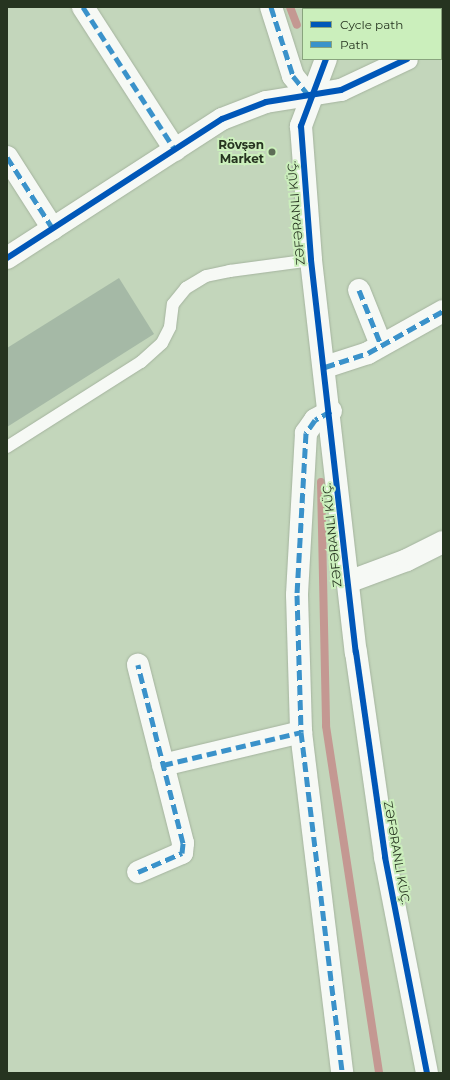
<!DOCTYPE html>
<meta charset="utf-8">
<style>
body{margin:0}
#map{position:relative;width:450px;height:1080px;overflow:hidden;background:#c3d6bb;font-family:Montserrat,sans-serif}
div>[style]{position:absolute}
.stream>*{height:8px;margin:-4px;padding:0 4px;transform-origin:4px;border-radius:4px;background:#c49892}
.building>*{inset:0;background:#a5b9a6}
.roads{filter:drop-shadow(0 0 1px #a4b39e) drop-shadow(0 0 1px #a4b39e)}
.service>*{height:12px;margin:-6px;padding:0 6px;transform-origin:6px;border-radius:6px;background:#f6f9f5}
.minor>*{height:22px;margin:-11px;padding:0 11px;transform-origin:11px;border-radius:11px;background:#f6f9f5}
.quiet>*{height:5px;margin-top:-2.5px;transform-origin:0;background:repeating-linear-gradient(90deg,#3a92ca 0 10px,transparent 0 15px)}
.cycleway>*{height:6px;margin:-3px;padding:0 3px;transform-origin:3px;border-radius:3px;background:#0057b8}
.dots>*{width:11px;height:11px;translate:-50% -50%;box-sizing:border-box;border:2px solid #cbefbc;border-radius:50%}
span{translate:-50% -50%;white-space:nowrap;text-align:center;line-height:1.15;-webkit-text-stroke:4px #cbefbc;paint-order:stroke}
.poi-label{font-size:12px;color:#263420;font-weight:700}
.right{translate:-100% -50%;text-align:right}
.street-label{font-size:12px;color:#263420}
.frame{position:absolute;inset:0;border:8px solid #263420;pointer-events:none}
.legend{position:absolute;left:302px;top:8px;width:140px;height:52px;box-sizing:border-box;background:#cbefbc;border:1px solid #89a47e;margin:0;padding:5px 7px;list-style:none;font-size:12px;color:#263420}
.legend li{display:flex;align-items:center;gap:8px;height:20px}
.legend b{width:20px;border:1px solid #89a47e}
</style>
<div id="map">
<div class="stream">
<div style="left:290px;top:7px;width:19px;rotate:69deg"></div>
<div style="left:321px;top:482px;width:244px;rotate:88.8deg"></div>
<div style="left:326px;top:726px;width:351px;rotate:81.3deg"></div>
</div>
<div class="building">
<div style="clip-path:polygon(119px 278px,154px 334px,7px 427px,7px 348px)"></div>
</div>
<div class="roads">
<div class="service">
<div style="left:7px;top:447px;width:159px;rotate:-32.4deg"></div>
<div style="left:141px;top:362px;width:28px;rotate:-42deg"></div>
<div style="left:162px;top:343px;width:18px;rotate:-63deg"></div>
<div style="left:170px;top:327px;width:23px;rotate:-83deg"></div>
<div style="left:173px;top:304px;width:21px;rotate:-51deg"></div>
<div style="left:186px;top:288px;width:23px;rotate:-31deg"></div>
<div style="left:206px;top:276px;width:25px;rotate:-12deg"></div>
<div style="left:230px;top:271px;width:82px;rotate:-7.7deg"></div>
</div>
<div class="minor">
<div style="left:83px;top:7px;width:170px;rotate:57.2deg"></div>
<div style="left:271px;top:7px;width:72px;rotate:72.3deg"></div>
<div style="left:293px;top:76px;width:27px;rotate:51deg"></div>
<div style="left:317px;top:7px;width:2px;rotate:63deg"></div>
<div style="left:441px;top:39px;width:2px;rotate:-27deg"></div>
<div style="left:326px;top:59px;width:72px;rotate:110.5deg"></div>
<div style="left:301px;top:126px;width:134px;rotate:85.7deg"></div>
<div style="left:311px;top:260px;width:395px;rotate:83.5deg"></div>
<div style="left:356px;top:652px;width:207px;rotate:81.9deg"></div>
<div style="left:385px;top:857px;width:220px;rotate:79deg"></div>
<div style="left:7px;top:157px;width:85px;rotate:57.4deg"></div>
<div style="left:7px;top:258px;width:256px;rotate:-32.9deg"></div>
<div style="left:222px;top:119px;width:47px;rotate:-21.1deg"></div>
<div style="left:266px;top:102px;width:76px;rotate:-9.1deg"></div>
<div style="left:341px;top:90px;width:73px;rotate:-25.2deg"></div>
<div style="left:359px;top:290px;width:59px;rotate:68.2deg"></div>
<div style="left:325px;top:367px;width:45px;rotate:-18deg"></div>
<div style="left:368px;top:353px;width:86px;rotate:-29.2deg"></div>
<div style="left:331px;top:411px;width:18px;rotate:151deg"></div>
<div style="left:315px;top:420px;width:16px;rotate:125deg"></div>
<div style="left:306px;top:433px;width:162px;rotate:93.2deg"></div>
<div style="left:297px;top:595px;width:137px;rotate:88.3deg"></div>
<div style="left:301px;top:732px;width:343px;rotate:83.1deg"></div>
<div style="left:348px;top:582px;width:63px;rotate:-20.4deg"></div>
<div style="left:407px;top:560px;width:40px;rotate:-26.6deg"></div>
<div style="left:163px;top:765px;width:142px;rotate:-13.4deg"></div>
<div style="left:138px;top:872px;width:48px;rotate:-23.4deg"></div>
<div style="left:182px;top:853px;width:10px;rotate:-84deg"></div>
<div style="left:183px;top:843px;width:184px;rotate:-104.2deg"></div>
</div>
</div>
<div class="quiet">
<div style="left:83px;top:7px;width:170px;rotate:57.2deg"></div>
<div style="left:271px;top:7px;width:72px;rotate:72.3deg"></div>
<div style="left:293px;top:76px;width:27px;rotate:51deg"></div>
<div style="left:7px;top:157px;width:85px;rotate:57.4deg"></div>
<div style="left:359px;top:290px;width:59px;rotate:68.2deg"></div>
<div style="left:325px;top:367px;width:45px;rotate:-18deg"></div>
<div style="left:368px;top:353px;width:86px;rotate:-29.2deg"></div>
<div style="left:331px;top:411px;width:18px;rotate:151deg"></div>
<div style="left:315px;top:420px;width:16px;rotate:125deg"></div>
<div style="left:306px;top:433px;width:162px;rotate:93.2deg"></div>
<div style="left:297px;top:595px;width:137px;rotate:88.3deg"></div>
<div style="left:301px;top:732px;width:343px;rotate:83.1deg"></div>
<div style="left:163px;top:765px;width:142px;rotate:-13.4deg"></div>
<div style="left:138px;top:872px;width:48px;rotate:-23.4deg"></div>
<div style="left:182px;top:853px;width:10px;rotate:-84deg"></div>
<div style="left:183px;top:843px;width:184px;rotate:-104.2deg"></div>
</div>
<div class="cycleway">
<div style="left:326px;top:59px;width:72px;rotate:110.5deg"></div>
<div style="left:301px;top:126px;width:134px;rotate:85.7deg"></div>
<div style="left:311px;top:260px;width:395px;rotate:83.5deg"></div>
<div style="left:356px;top:652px;width:207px;rotate:81.9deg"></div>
<div style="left:385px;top:857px;width:220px;rotate:79deg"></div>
<div style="left:7px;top:258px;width:256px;rotate:-32.9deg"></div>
<div style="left:222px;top:119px;width:47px;rotate:-21.1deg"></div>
<div style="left:266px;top:102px;width:76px;rotate:-9.1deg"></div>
<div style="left:341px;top:90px;width:73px;rotate:-25.2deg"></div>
</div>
<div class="dots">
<div style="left:272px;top:152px;background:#5d6d56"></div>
</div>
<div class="poi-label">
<span class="right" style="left:264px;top:152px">Rövşən<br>Market</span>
</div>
<div class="street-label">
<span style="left:296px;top:213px;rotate:-95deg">ZƏFƏRANLI KÜÇ.</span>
<span style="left:332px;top:535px;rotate:-96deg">ZƏFƏRANLI KÜÇ.</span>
<span style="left:397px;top:853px;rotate:80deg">ZƏFƏRANLI KÜÇ.</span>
</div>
<div class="frame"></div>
<ul class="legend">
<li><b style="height:5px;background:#0057b8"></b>Cycle path</li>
<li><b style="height:5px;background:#3a92ca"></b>Path</li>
</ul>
</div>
